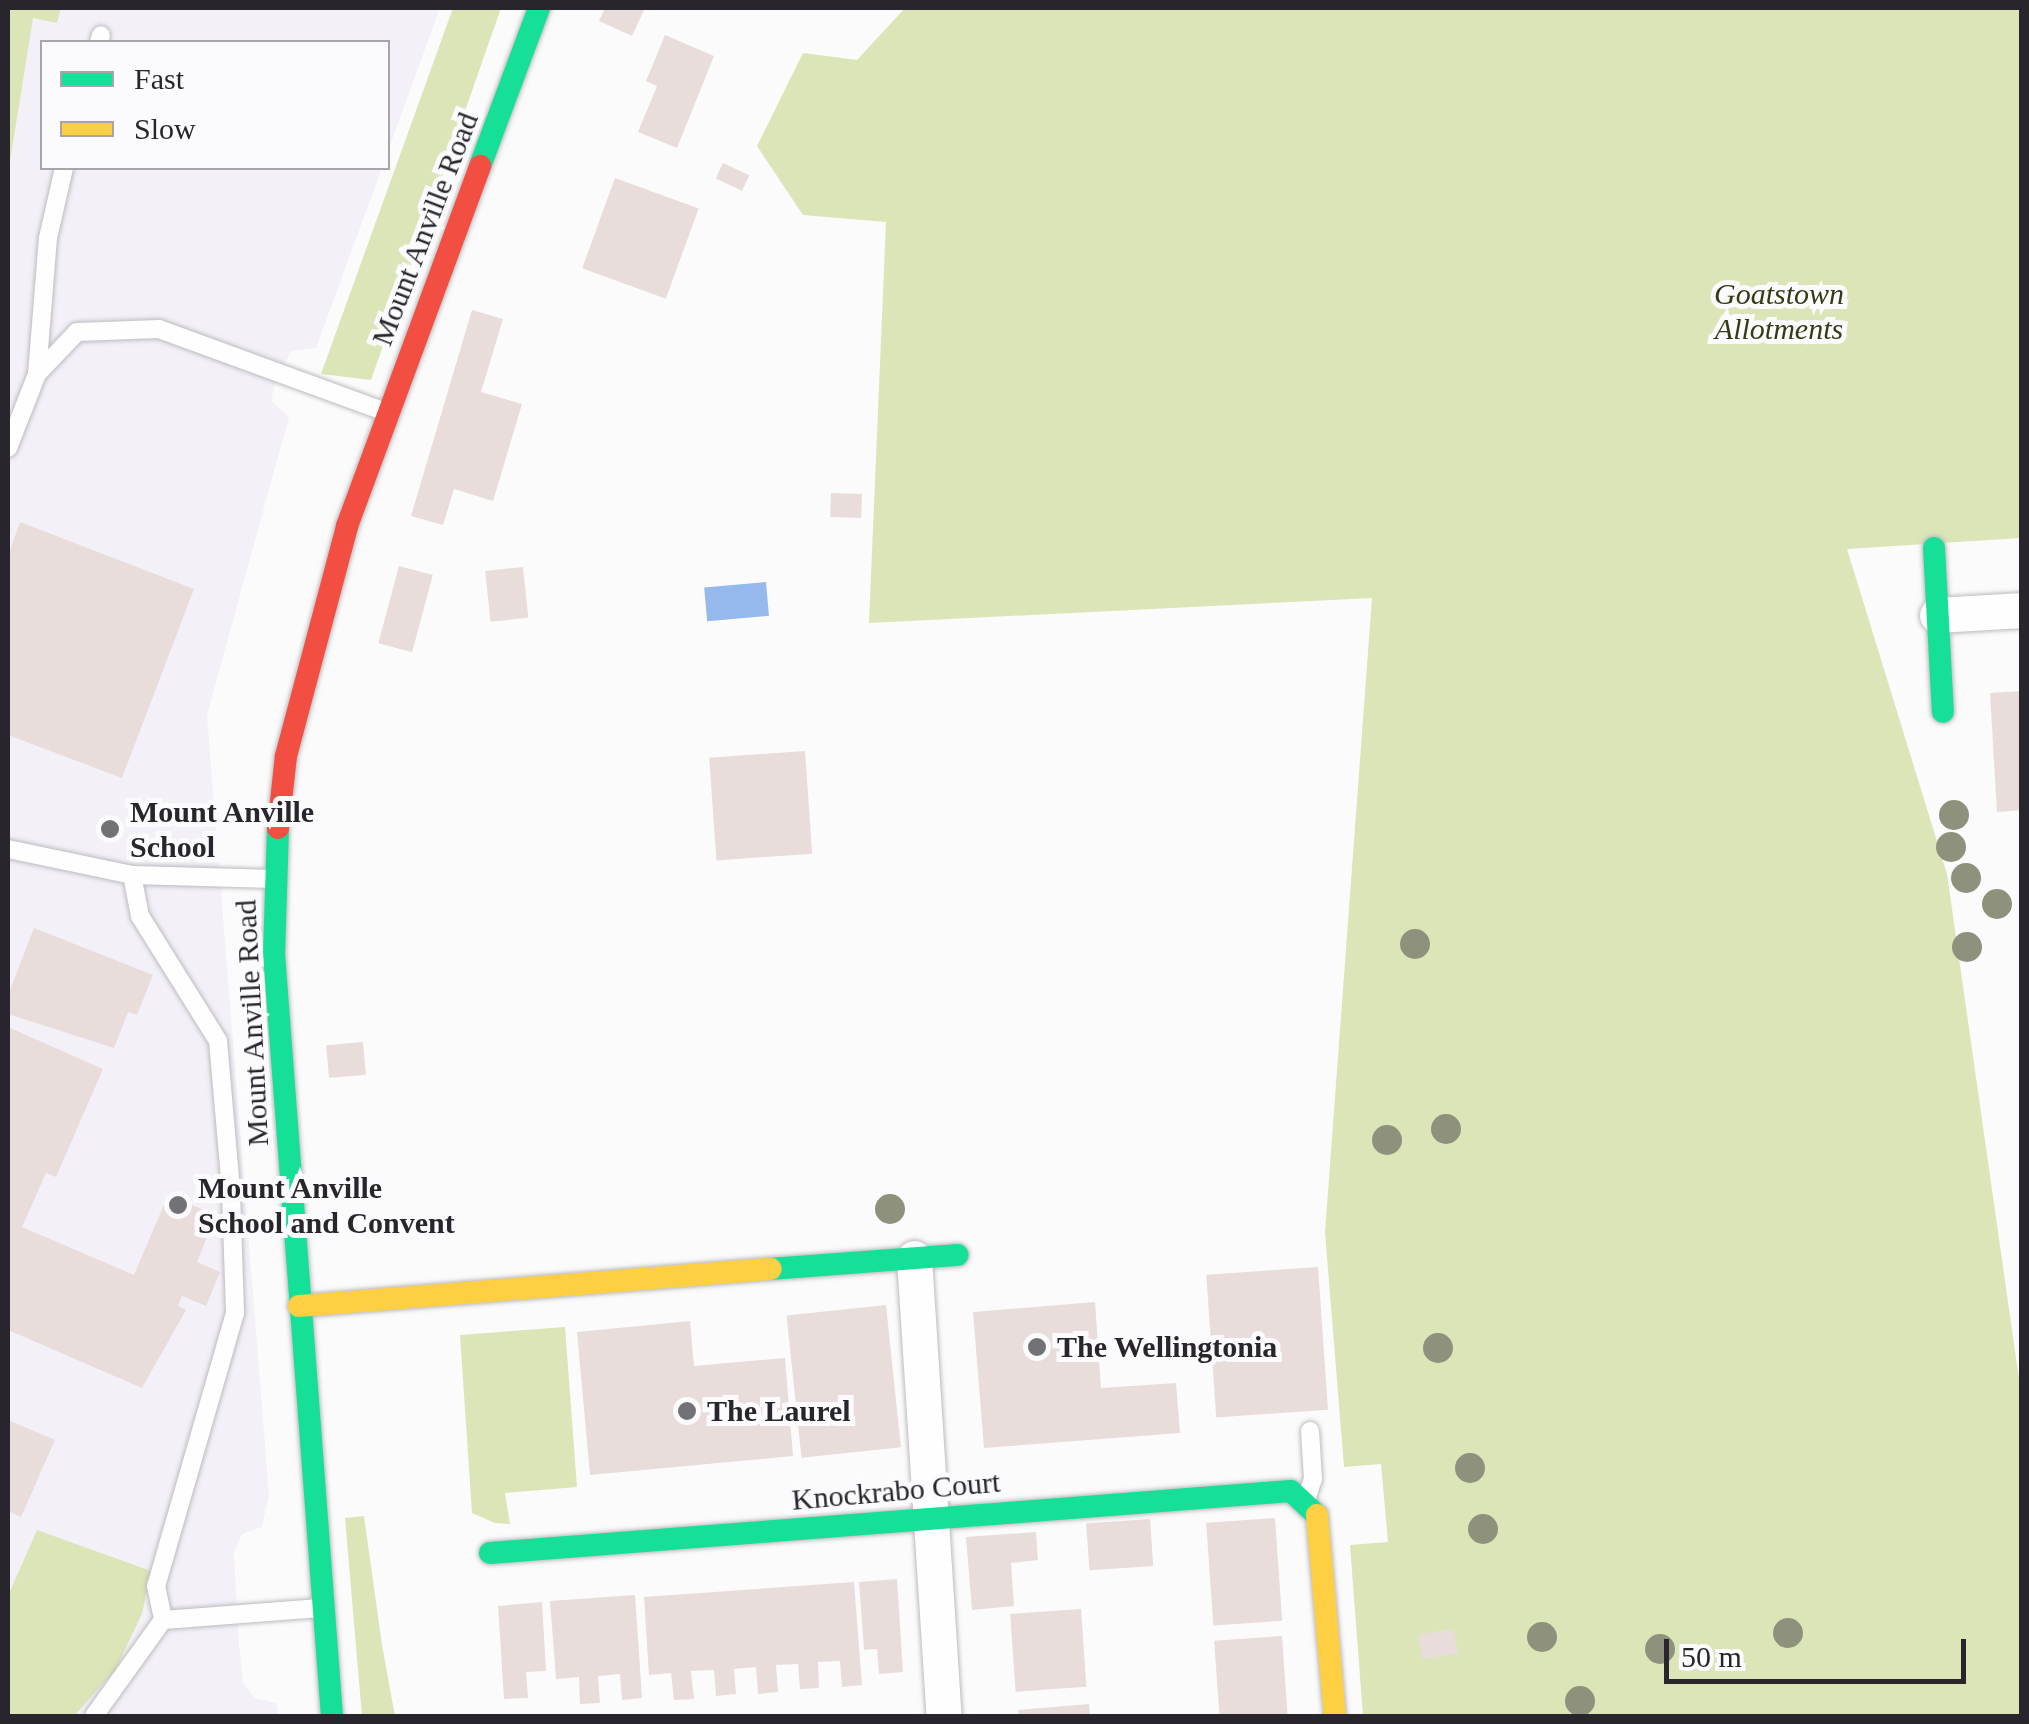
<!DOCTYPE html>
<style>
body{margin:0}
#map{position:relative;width:2029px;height:1724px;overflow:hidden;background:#fbfbfc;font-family:"Times New Roman",serif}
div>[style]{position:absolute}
.built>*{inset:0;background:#f3f0f8}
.green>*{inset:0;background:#dbe5b7}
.water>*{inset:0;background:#95b8ed;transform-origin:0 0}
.building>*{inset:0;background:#e8ddda;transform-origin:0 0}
.roads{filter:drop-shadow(0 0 2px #bcbbbd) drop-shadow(0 0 2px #bcbbbd)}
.lane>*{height:18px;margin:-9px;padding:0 9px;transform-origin:9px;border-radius:9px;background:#fefeff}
.street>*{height:35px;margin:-17.5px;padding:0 17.5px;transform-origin:17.5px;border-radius:17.5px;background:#fefeff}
.fast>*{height:22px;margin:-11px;padding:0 11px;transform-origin:11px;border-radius:11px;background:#16e098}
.slow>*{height:22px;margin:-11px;padding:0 11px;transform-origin:11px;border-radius:11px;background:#ffcf43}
.jam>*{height:22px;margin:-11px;padding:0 11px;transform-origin:11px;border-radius:11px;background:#f24e42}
.trees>*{width:30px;height:30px;margin:-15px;border-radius:50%;background:#8e927c}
.dots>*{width:28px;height:28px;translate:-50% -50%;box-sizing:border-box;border:5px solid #fbfafd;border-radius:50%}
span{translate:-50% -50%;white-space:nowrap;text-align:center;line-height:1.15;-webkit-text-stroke:10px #fbfafd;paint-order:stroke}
.street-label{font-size:30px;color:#28262c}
.park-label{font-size:30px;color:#343c14;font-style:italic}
.poi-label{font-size:30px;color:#28262c;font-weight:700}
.left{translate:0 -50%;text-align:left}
.frame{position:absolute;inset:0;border:10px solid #28262c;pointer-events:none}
.legend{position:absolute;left:40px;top:40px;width:350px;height:130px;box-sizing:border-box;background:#fbfafd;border:2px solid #a7a5a9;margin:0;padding:12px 18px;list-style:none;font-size:30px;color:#28262c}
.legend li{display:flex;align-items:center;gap:20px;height:50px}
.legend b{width:50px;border:2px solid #a7a5a9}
.scale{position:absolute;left:1664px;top:1639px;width:302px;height:45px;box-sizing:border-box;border:5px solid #28262c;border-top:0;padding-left:12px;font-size:30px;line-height:35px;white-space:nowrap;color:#28262c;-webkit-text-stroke:8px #fbfafd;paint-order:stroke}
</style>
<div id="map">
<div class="built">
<div style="clip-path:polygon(8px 8px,440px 8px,388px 151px,388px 42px,42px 42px,42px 168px,382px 168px,316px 348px,291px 351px,273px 389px,272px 402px,289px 417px,207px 715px,269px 1495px,262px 1527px,242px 1534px,234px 1553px,239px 1644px,243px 1683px,255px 1698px,276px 1703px,279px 1716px,8px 1716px)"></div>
</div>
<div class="green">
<div style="clip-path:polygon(8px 8px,61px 8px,57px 23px,33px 18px,8px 174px)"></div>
<div style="clip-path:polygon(453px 8px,501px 8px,371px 380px,321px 374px)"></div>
<div style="clip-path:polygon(905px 8px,2021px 8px,2021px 538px,1847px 549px,1947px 874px,2021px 1393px,2021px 1716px,1363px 1716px,1350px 1545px,1388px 1542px,1381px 1464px,1344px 1467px,1325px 1232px,1372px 598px,869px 623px,886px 222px,803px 215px,757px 146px,803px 53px,857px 60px)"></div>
<div style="clip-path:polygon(565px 1327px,577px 1487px,505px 1493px,510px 1524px,495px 1523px,472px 1513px,460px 1335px)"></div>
<div style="clip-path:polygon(364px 1516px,382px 1645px,395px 1716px,362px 1716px,345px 1518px)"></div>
<div style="clip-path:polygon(37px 1530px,151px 1571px,142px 1614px,115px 1670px,74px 1716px,8px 1716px,8px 1596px)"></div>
</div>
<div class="water">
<div style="left:766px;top:582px;width:34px;height:62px;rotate:85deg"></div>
</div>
<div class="building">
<div style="clip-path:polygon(605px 8px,645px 8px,632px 36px,599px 21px)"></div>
<div style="clip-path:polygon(665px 35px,714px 56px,677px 148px,638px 132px,657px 86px,646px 81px)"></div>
<div style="left:723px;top:163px;width:29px;height:17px;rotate:25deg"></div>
<div style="left:615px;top:178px;width:89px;height:96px;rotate:20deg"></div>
<div style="clip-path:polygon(472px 310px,503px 319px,481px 392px,522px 404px,493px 501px,454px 489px,443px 525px,411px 516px)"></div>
<div style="left:831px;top:493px;width:31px;height:24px;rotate:2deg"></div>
<div style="clip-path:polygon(20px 522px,194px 589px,122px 778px,8px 735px,8px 556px)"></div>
<div style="left:399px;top:566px;width:35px;height:80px;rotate:15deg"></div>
<div style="left:523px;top:567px;width:51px;height:38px;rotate:84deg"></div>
<div style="clip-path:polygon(2022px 691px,2022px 810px,1997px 812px,1990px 693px)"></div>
<div style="left:805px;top:751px;width:103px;height:96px;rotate:86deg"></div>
<div style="clip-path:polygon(34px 928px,153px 975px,137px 1015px,128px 1012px,114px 1048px,8px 1014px,8px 995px)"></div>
<div style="clip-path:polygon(8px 1027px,103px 1069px,56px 1177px,46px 1173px,22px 1227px,134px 1275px,168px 1195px,216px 1215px,197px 1262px,220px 1272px,206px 1306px,182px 1296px,178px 1306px,186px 1310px,142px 1388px,8px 1330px)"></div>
<div style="left:363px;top:1042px;width:33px;height:37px;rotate:85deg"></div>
<div style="left:1318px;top:1267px;width:143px;height:112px;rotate:86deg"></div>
<div style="clip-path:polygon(1095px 1302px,1101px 1388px,1176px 1383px,1180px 1433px,984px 1448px,973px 1312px)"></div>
<div style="left:886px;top:1305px;width:143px;height:100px;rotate:84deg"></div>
<div style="clip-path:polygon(690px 1321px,694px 1366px,785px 1358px,793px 1456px,590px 1475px,577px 1332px)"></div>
<div style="clip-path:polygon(8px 1420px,55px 1440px,21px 1517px,8px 1511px)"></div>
<div style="left:1275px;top:1518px;width:103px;height:69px;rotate:86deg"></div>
<div style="left:1150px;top:1519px;width:47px;height:64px;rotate:86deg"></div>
<div style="clip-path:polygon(1036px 1532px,1038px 1560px,1011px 1563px,1014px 1606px,972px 1610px,966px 1537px)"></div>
<div style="clip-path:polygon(897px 1579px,903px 1672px,879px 1674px,877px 1649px,864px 1650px,859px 1582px)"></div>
<div style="clip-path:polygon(854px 1582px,862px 1685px,842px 1687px,840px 1661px,818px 1662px,819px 1688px,800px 1689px,798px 1664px,776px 1665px,778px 1692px,758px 1694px,756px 1667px,734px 1669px,736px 1694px,716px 1696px,714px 1670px,691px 1671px,694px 1699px,674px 1700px,671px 1673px,649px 1675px,644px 1597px)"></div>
<div style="clip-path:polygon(635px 1595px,642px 1698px,622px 1700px,620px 1674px,598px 1676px,600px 1703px,580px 1704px,579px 1677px,556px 1679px,550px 1601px)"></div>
<div style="clip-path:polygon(542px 1602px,546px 1671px,526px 1672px,528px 1698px,504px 1699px,498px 1606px)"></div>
<div style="left:1081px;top:1609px;width:78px;height:71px;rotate:86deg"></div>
<div style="left:1454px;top:1629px;width:25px;height:36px;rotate:81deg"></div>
<div style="left:1282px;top:1636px;width:80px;height:68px;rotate:86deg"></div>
<div style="clip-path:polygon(1089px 1704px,1090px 1716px,1019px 1716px,1018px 1710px)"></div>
</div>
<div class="roads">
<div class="lane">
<div style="left:99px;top:42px;width:7px;rotate:-74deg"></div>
<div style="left:37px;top:374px;width:58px;rotate:-46.4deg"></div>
<div style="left:77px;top:332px;width:82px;rotate:-2.1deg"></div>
<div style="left:159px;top:329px;width:244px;rotate:20.1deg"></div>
<div style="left:8px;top:448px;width:79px;rotate:-68.6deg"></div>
<div style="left:37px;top:374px;width:136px;rotate:-85.4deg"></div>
<div style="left:48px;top:238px;width:72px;rotate:-77.1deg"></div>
<div style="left:8px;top:849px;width:127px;rotate:11.8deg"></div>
<div style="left:132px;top:875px;width:142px;rotate:1.6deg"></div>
<div style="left:132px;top:875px;width:42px;rotate:79deg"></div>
<div style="left:140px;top:916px;width:147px;rotate:58deg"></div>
<div style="left:218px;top:1041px;width:151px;rotate:85deg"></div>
<div style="left:231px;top:1191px;width:122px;rotate:88.1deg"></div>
<div style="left:235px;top:1313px;width:284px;rotate:106.1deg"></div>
<div style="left:156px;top:1586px;width:35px;rotate:78deg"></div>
<div style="left:1307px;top:1497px;width:19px;rotate:-72deg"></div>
<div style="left:1313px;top:1479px;width:48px;rotate:-93.6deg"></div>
<div style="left:94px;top:1716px;width:118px;rotate:-54.3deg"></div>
<div style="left:163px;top:1620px;width:155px;rotate:-4.4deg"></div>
</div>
<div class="street">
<div style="left:1937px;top:615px;width:85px;rotate:-3.4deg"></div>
<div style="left:914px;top:1258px;width:459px;rotate:86.3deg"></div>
</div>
<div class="fast">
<div style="left:480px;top:166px;width:169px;rotate:-69.5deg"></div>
<div style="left:1934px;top:548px;width:164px;rotate:86.9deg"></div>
<div style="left:278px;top:828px;width:126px;rotate:91.8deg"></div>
<div style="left:274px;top:954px;width:764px;rotate:85.65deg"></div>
<div style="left:771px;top:1269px;width:187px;rotate:-4.3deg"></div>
<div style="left:490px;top:1553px;width:803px;rotate:-4.43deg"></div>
<div style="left:1291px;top:1491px;width:35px;rotate:43deg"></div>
</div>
<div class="slow">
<div style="left:299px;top:1306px;width:473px;rotate:-4.5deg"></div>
<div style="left:1317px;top:1515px;width:202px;rotate:84.9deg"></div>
</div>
<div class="jam">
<div style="left:278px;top:828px;width:72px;rotate:-83.7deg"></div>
<div style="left:286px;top:756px;width:238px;rotate:-75.1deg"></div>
<div style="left:347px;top:526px;width:384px;rotate:-69.7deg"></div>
</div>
</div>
<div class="trees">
<div style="left:1954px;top:815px"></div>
<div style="left:1951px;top:847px"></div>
<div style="left:1966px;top:878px"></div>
<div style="left:1997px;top:904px"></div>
<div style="left:1415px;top:944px"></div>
<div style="left:1967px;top:947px"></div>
<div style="left:1446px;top:1129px"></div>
<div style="left:1387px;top:1140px"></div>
<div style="left:890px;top:1209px"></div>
<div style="left:1438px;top:1348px"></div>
<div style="left:1470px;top:1468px"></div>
<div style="left:1483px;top:1529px"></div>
<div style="left:1788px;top:1633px"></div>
<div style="left:1542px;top:1637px"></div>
<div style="left:1660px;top:1649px"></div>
<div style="left:1580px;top:1701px"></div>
</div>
<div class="dots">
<div style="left:110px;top:829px;background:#727175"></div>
<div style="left:178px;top:1205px;background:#727175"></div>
<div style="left:1037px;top:1347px;background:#727175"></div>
<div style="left:687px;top:1411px;background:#727175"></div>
</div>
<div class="street-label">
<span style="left:425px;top:229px;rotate:-69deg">Mount Anville Road</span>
<span style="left:252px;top:1023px;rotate:-93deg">Mount Anville Road</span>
<span style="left:896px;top:1491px;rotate:-5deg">Knockrabo Court</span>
</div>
<div class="park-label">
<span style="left:1779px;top:311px">Goatstown<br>Allotments</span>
</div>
<div class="poi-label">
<span class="left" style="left:130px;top:829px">Mount Anville<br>School</span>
<span class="left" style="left:198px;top:1205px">Mount Anville<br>School and Convent</span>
<span class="left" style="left:1057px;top:1347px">The Wellingtonia</span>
<span class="left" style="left:707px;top:1411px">The Laurel</span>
</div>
<div class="frame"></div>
<ul class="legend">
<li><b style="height:12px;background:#16e098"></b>Fast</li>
<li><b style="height:12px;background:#ffcf43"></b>Slow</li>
</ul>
<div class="scale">50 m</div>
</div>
